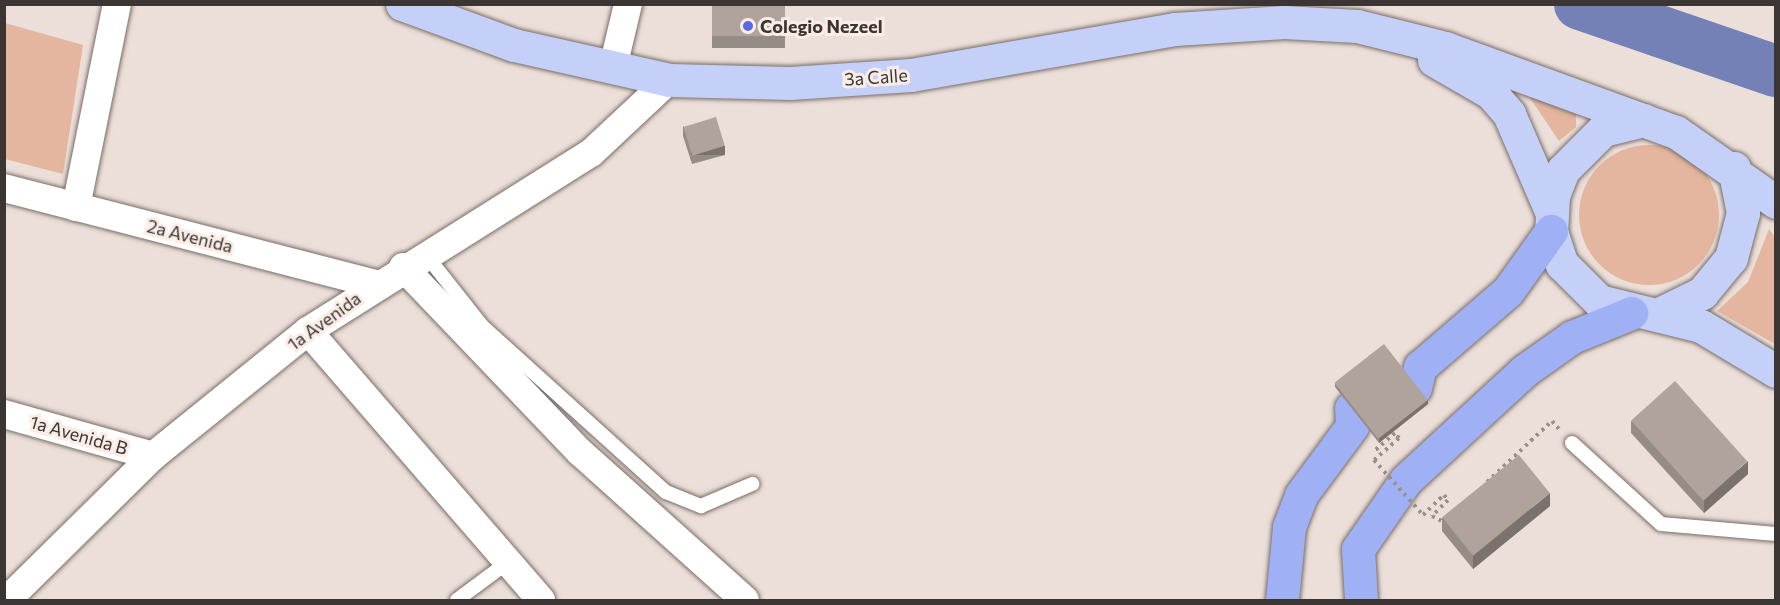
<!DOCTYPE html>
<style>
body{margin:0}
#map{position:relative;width:1780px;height:605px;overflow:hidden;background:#ecdfd9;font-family:Commissioner,sans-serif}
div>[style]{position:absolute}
.green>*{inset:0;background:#e4b69f}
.round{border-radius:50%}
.river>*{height:52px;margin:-26px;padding:0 26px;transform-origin:26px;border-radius:26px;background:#7481b7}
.path>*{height:4px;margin-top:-2px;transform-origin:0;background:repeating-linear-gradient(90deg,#99908c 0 3px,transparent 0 7.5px)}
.roads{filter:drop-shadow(0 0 2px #796d67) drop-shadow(0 0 2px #796d67)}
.lane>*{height:14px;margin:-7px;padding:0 7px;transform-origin:7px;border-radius:7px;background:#fff}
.street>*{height:28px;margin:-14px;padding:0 14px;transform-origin:14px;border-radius:14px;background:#fff}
.primary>*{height:33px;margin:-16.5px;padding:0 16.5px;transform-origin:16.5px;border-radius:16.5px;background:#c5d0f9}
.highway>*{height:33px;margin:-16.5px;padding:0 16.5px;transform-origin:16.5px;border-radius:16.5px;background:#9fb0f5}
.path-bridge>*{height:4px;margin-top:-2px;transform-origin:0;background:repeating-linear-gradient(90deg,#99908c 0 3px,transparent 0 7.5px)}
.wall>*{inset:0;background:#968c86;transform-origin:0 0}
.shaded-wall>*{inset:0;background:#7a726d;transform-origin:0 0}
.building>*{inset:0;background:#afa39c;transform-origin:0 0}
.dots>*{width:16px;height:16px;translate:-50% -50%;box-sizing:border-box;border:3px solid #faece6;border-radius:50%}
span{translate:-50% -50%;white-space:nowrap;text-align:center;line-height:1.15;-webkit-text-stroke:6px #faece6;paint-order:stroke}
.poi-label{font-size:18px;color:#3b3633;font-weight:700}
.left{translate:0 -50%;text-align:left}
.street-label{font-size:18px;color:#3b3633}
.frame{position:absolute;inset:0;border:6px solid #3b3633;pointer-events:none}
</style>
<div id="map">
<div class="green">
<div style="clip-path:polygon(5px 23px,83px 45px,63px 174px,5px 159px)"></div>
<div style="clip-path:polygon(1528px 95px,1576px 114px,1576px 127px,1559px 141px)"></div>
<div class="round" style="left:1579px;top:145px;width:140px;height:140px"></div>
<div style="clip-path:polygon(1769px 229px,1775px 237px,1775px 344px,1717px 311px,1748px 282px)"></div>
</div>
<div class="river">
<div style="left:1580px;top:4px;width:207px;rotate:18.9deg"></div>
</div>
<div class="path">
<div style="left:1374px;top:460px;width:33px;rotate:-41deg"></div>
<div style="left:1399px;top:438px;width:6px;rotate:-129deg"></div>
<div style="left:1395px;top:433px;width:28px;rotate:139deg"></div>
<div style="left:1487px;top:482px;width:89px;rotate:-43.2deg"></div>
<div style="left:1552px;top:421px;width:11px;rotate:49deg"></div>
<div style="left:1423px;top:515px;width:29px;rotate:-44deg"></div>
<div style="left:1444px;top:495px;width:6px;rotate:51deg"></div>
<div style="left:1448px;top:500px;width:23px;rotate:135deg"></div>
<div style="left:1432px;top:516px;width:13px;rotate:27deg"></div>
</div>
<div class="roads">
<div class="lane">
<div style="left:426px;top:255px;width:90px;rotate:51.7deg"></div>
<div style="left:482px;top:326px;width:248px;rotate:42.1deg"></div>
<div style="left:666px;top:492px;width:38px;rotate:22deg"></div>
<div style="left:701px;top:506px;width:56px;rotate:-23.3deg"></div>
<div style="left:1572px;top:443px;width:120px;rotate:42.3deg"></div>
<div style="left:1661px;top:524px;width:115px;rotate:5deg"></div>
<div style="left:457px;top:600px;width:64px;rotate:-36.7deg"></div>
</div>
<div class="street">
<div style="left:613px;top:67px;width:65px;rotate:-76.6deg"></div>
<div style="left:4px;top:188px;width:384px;rotate:14.5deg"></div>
<div style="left:76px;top:207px;width:207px;rotate:-78.6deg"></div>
<div style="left:403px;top:267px;width:257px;rotate:46.3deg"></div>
<div style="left:581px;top:453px;width:220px;rotate:41.9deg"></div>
<div style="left:308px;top:331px;width:356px;rotate:49.1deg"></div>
<div style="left:4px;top:414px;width:155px;rotate:15.7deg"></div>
<div style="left:7px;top:600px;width:205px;rotate:-44.6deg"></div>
<div style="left:153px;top:456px;width:199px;rotate:-38.9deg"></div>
<div style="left:308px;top:331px;width:334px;rotate:-32.2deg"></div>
<div style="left:591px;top:153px;width:107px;rotate:-43.1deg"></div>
</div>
<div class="primary">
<div style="left:402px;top:4px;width:119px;rotate:20.1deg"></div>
<div style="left:514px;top:45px;width:159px;rotate:12.7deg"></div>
<div style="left:669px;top:80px;width:121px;rotate:1.4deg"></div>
<div style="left:790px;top:83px;width:121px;rotate:-3.8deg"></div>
<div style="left:911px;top:75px;width:268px;rotate:-9.9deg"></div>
<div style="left:1175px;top:29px;width:109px;rotate:-3.7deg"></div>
<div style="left:1284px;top:22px;width:73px;rotate:3.1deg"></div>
<div style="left:1357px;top:26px;width:91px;rotate:14deg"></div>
<div style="left:1445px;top:48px;width:246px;rotate:20deg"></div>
<div style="left:1676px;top:132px;width:122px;rotate:35deg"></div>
<div style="left:1434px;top:60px;width:66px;rotate:30.1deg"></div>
<div style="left:1491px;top:93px;width:28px;rotate:49deg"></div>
<div style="left:1509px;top:114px;width:106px;rotate:66.6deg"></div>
<div style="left:1644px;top:120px;width:42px;rotate:166.3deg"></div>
<div style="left:1603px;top:130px;width:57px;rotate:135deg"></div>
<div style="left:1563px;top:170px;width:28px;rotate:111deg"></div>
<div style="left:1553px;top:196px;width:35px;rotate:93deg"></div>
<div style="left:1551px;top:231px;width:35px;rotate:72deg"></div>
<div style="left:1562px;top:264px;width:52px;rotate:45deg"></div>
<div style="left:1599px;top:301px;width:105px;rotate:13.8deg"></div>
<div style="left:1701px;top:326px;width:87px;rotate:31deg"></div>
<div style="left:1661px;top:313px;width:46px;rotate:-26deg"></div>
<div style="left:1702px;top:293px;width:45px;rotate:-50.4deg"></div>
<div style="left:1731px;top:258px;width:47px;rotate:-75.1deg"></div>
<div style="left:1743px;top:213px;width:46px;rotate:-101.3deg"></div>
</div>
<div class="highway">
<div style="left:1415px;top:388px;width:22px;rotate:-77deg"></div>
<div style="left:1420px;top:367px;width:116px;rotate:-40.8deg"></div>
<div style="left:1508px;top:291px;width:74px;rotate:-54.4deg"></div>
<div style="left:1282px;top:600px;width:73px;rotate:-84.5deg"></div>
<div style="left:1289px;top:527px;width:34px;rotate:-69deg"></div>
<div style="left:1301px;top:495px;width:86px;rotate:-53.5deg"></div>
<div style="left:1352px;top:426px;width:18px;rotate:-93deg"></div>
<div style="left:1361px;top:600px;width:51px;rotate:-93.4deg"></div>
<div style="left:1358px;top:549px;width:84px;rotate:-55.2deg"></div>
<div style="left:1406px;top:480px;width:161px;rotate:-42.7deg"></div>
<div style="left:1524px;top:371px;width:59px;rotate:-35.3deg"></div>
<div style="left:1572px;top:337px;width:64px;rotate:-22.1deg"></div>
</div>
</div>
<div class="path-bridge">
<div style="left:1374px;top:460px;width:74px;rotate:48.3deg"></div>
</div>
<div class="wall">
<div style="left:712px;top:4px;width:73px;height:44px"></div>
<div style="clip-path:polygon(683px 126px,725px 155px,692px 164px,683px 136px)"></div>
<div style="clip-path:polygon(1335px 383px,1428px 404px,1379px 443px,1335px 387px)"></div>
<div style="clip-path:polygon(1631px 421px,1748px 474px,1704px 513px,1631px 433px)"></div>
<div style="clip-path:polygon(1550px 506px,1473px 569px,1442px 531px,1442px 518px)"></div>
</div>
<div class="shaded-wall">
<div style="left:725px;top:146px;width:9px;height:34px;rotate:90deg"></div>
<div style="clip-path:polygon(1428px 400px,1428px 404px,1379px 443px,1379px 438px)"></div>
<div style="clip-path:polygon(1748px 461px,1748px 474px,1704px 513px,1704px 500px)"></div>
<div style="clip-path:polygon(1550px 493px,1550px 506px,1473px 569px,1473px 556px)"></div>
</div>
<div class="building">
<div style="left:712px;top:4px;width:73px;height:32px"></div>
<div style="left:716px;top:117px;width:30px;height:34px;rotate:73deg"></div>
<div style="left:1384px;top:344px;width:71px;height:63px;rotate:52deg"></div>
<div style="left:1675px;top:381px;width:108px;height:59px;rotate:48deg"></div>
<div style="left:1519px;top:455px;width:49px;height:99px;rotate:51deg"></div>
</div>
<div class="dots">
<div style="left:748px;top:26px;background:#596ae1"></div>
</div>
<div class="poi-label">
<span class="left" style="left:760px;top:26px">Colegio Nezeel</span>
</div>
<div class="street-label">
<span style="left:876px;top:77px;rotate:-4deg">3a Calle</span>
<span style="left:190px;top:236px;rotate:14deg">2a Avenida</span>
<span style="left:324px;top:321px;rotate:-36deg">1a Avenida</span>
<span style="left:79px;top:435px;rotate:16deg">1a Avenida B</span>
</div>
<div class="frame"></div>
</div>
